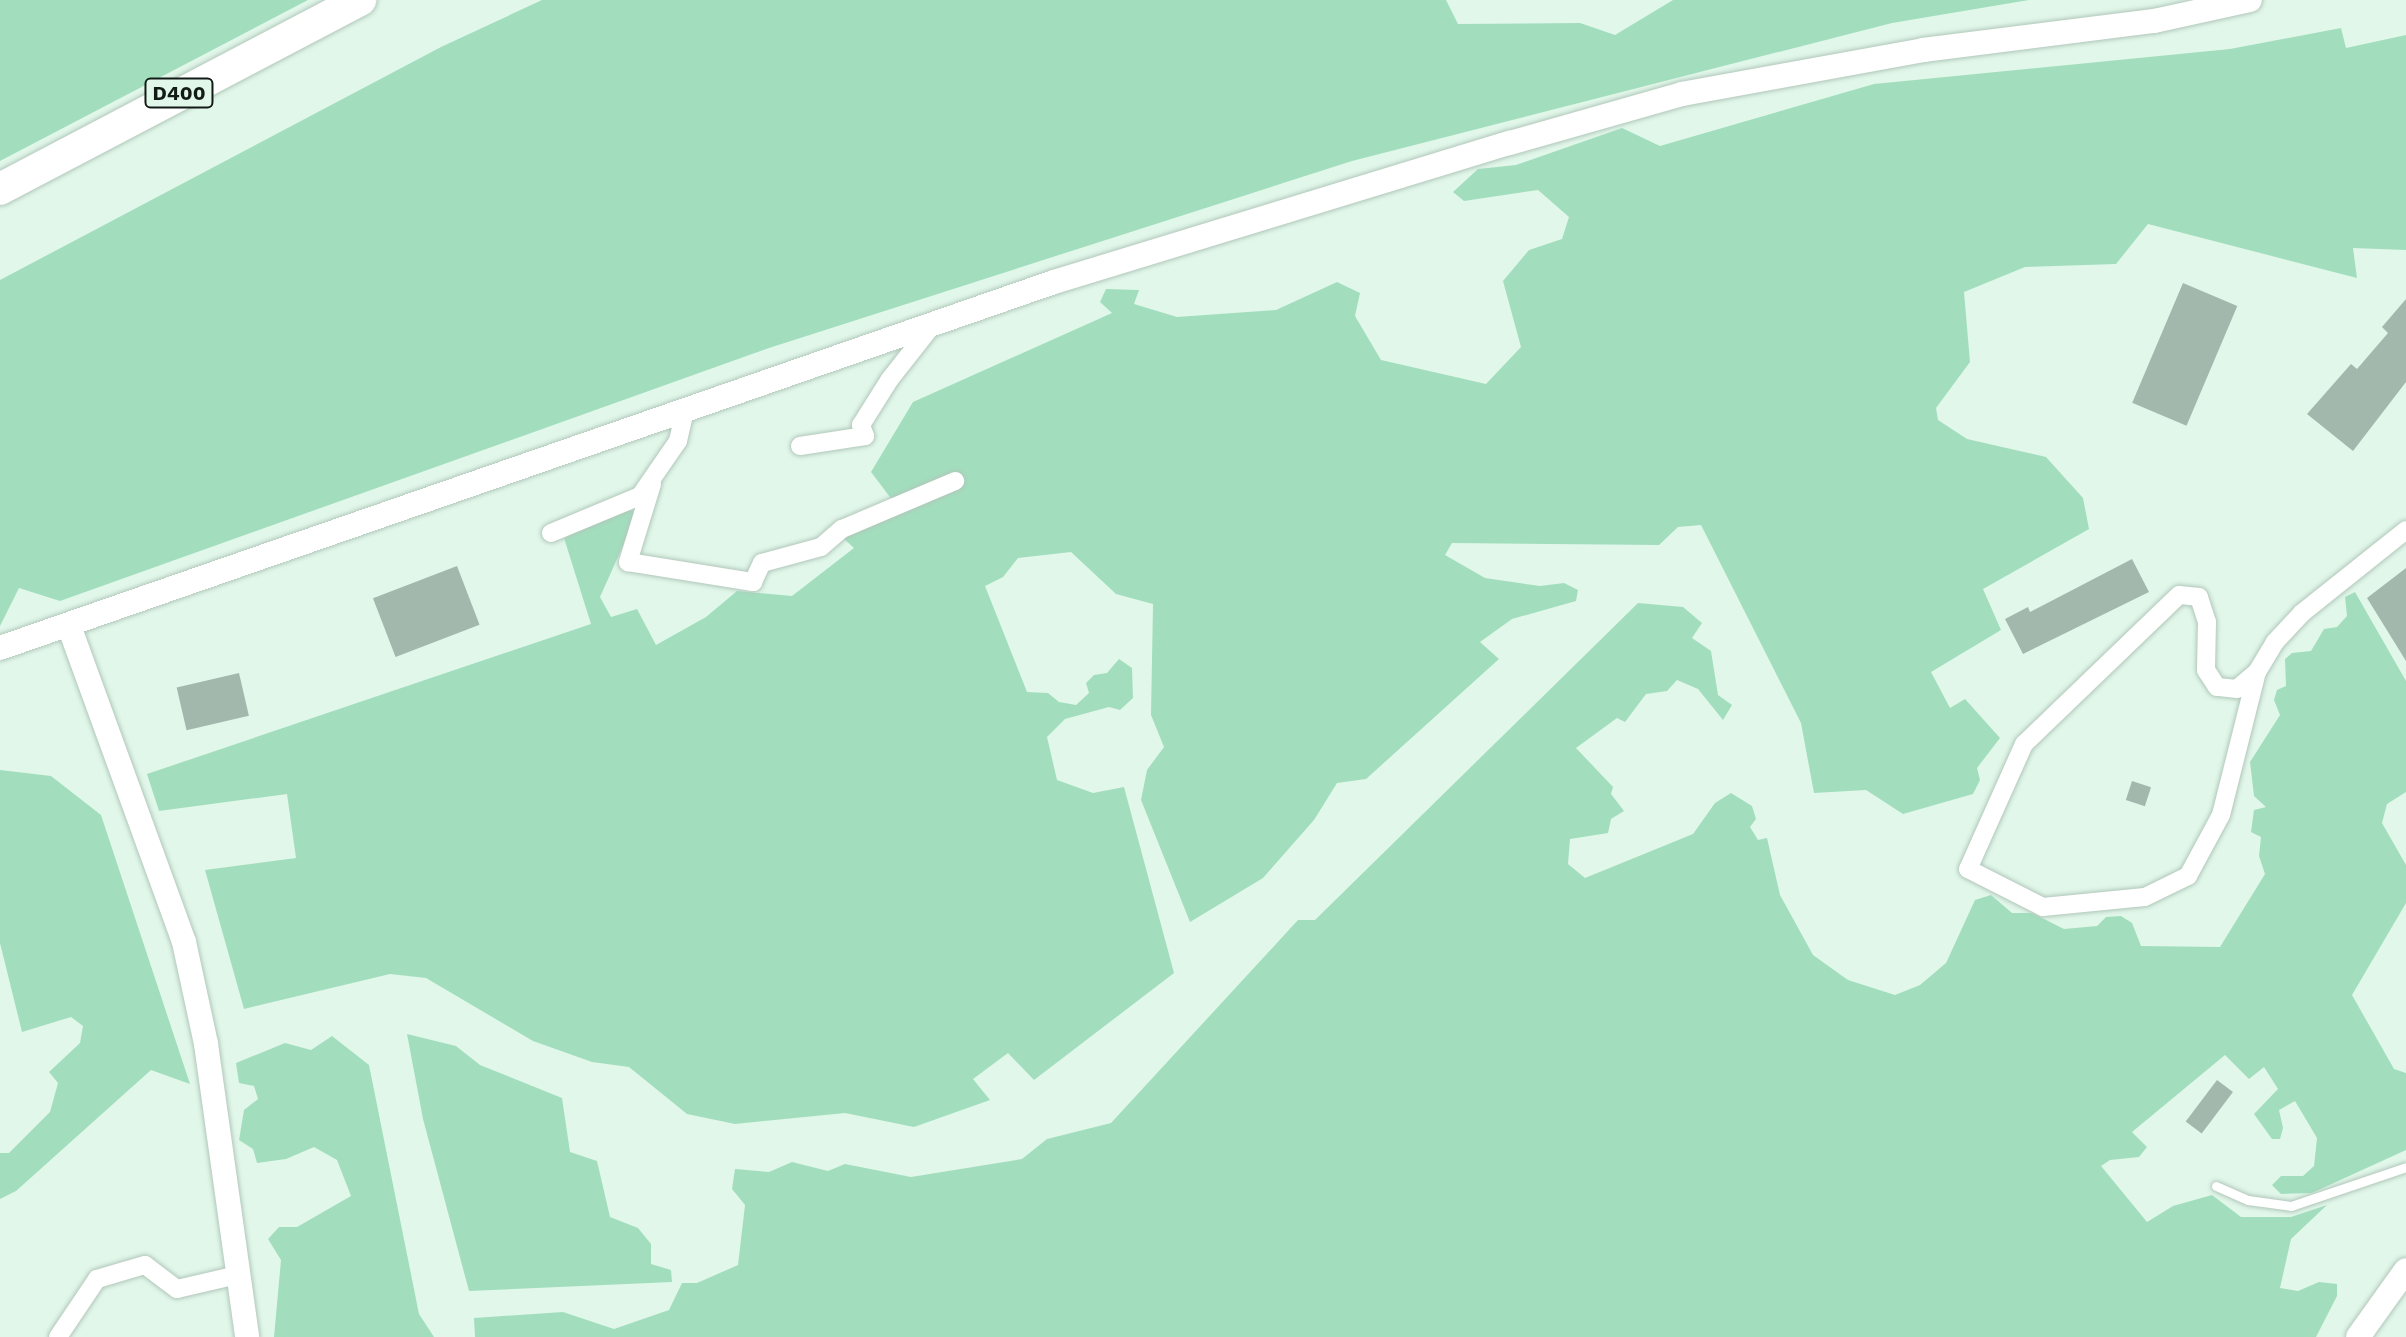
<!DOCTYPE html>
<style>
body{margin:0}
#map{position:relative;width:2406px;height:1337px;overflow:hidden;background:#e1f7ea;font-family:"Work Sans",sans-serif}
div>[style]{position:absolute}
.green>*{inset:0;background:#a2debe}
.building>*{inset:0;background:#a3b8ac;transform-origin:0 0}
.roads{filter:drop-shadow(0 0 2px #b1c7ba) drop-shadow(0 0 2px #b1c7ba)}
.lane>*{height:9px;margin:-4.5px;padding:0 4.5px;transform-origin:4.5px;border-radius:4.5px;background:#fff}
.street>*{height:18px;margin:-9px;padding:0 9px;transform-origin:9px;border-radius:9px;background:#fff}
.secondary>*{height:24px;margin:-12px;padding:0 12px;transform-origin:12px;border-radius:12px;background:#fff}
.highway>*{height:32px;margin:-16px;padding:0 16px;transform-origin:16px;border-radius:16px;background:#fff}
span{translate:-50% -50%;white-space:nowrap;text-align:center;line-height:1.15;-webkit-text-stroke:6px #e1f7ea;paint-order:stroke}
.shield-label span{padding:2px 6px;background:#e1f7ea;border:2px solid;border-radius:6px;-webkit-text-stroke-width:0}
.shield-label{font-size:20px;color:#131b16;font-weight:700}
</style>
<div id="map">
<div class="green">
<div style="clip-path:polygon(0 0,308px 0,0 161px)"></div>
<div style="clip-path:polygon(542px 0,1446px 0,1458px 24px,1580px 23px,1615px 35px,1673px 0,2029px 0,1892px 23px,1352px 161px,769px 348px,60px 601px,19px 588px,0 626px,0 280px,441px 47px)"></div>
<div style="clip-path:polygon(2341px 28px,2346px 48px,2406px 35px,2406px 250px,2353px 248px,2357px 278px,2148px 224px,2116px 264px,2025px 267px,1964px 292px,1970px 362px,1936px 408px,1938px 420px,1967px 439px,2046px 457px,2083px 498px,2089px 529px,1983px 589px,2001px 630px,1931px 672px,1950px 708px,1965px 699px,2000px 738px,1977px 768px,1980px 780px,1973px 794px,1903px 814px,1866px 790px,1814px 793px,1801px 723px,1701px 525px,1678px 527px,1659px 545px,1452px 543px,1445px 555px,1485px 578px,1540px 586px,1564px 583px,1578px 590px,1576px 601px,1512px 619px,1480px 642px,1499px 659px,1366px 779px,1337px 783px,1314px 820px,1263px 878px,1190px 922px,1141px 800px,1147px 770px,1164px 747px,1151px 715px,1153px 604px,1116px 594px,1071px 552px,1018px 558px,1003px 577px,985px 586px,1027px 692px,1048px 693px,1059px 702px,1076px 705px,1089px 693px,1086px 683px,1094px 675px,1107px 673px,1119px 659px,1132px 668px,1133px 698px,1120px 710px,1109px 707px,1065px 719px,1047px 737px,1057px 780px,1093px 793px,1124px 787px,1174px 973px,1034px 1080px,1008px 1053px,973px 1079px,990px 1100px,914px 1127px,845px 1113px,735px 1124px,687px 1114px,629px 1067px,592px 1062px,533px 1041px,426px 978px,390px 974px,244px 1009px,205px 870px,296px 858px,287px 794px,159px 811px,147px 774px,591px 624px,564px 538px,625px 509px,633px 511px,635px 519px,600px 597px,611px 617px,637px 609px,656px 645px,706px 617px,737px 591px,792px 596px,854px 548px,843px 538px,899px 509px,871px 472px,913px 402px,1112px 313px,1100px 302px,1106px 289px,1139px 290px,1134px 304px,1177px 317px,1276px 310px,1337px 282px,1360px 293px,1355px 316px,1381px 360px,1486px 384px,1521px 347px,1503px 281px,1529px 250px,1562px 239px,1569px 217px,1538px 190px,1464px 201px,1453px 192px,1478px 169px,1516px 165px,1622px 128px,1660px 146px,1874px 84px,2230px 49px)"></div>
<div style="clip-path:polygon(2355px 592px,2406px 681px,2406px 792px,2387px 804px,2382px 823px,2406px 865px,2406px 903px,2352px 995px,2394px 1069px,2406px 1073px,2406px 1150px,2312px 1193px,2281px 1194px,2272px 1185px,2281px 1176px,2303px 1176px,2314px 1166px,2317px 1138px,2295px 1101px,2279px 1110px,2283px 1128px,2280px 1139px,2272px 1139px,2254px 1114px,2278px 1089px,2264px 1067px,2249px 1079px,2225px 1055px,2132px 1132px,2147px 1147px,2139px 1157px,2110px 1160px,2101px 1166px,2147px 1222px,2173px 1206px,2212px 1195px,2241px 1217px,2291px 1217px,2327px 1205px,2291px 1239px,2280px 1288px,2298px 1291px,2319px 1282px,2337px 1284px,2337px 1296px,2316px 1337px,475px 1337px,474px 1318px,563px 1312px,614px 1329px,669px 1310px,682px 1283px,697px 1283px,738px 1265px,745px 1205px,732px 1189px,735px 1169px,769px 1172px,792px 1162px,828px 1171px,845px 1164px,911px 1177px,1022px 1159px,1047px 1139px,1111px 1123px,1298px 920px,1315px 920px,1638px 603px,1683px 607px,1702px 623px,1692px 638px,1711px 651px,1718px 695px,1732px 705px,1723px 720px,1698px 689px,1677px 680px,1667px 691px,1646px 694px,1625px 722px,1617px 718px,1576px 748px,1613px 787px,1611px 794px,1624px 811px,1611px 819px,1608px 833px,1570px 839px,1568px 864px,1585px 878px,1693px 834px,1715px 803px,1731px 793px,1752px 806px,1756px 819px,1750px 827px,1758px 840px,1767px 838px,1780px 895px,1813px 955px,1848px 980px,1895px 995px,1920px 985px,1946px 963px,1975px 900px,1991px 895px,2012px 913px,2032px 913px,2064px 929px,2097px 926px,2106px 917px,2121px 916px,2132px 923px,2141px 946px,2220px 947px,2265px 874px,2259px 856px,2261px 837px,2251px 832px,2254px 810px,2266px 807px,2254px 796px,2250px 762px,2280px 715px,2274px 700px,2277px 690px,2286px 686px,2285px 659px,2292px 653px,2311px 651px,2324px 629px,2337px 627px,2347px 616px,2345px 597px)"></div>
<div style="clip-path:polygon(0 770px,51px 776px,101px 815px,190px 1084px,151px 1070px,16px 1191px,0 1199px,0 1153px,9px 1153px,50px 1112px,58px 1083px,49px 1072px,80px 1043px,83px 1026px,71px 1017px,22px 1032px,0 943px)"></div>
<div style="clip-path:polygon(407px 1034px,456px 1046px,480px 1065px,562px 1098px,570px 1152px,597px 1161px,610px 1217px,638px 1228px,651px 1244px,651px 1264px,671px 1270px,672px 1282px,469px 1291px,423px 1119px)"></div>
<div style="clip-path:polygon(332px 1036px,369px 1065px,419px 1314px,434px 1337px,274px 1337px,281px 1260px,268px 1239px,279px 1227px,297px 1227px,351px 1196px,337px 1160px,314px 1147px,286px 1159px,257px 1163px,253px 1149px,239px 1140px,244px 1110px,258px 1099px,254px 1086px,239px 1083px,236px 1063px,285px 1043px,311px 1050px)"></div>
</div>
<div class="building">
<div style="left:2183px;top:283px;width:59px;height:130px;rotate:23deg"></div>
<div style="clip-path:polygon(2406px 299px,2406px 382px,2353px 451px,2307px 414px,2351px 364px,2357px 369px,2388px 333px,2382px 327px)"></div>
<div style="clip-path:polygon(2132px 559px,2149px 592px,2023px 654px,2005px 619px,2028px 607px,2030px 612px)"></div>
<div style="left:457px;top:566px;width:63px;height:90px;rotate:69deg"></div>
<div style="clip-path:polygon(2406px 568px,2406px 661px,2367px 598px)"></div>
<div style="left:239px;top:673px;width:44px;height:64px;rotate:77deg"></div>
<div style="left:2132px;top:781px;width:20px;height:20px;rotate:18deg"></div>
<div style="left:2217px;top:1080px;width:20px;height:52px;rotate:37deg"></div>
</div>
<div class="roads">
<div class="lane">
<div style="left:2216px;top:1186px;width:35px;rotate:24deg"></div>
<div style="left:2248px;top:1200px;width:43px;rotate:7.9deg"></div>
<div style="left:2291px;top:1206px;width:121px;rotate:-18.7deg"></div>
</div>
<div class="street">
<div style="left:800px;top:446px;width:66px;rotate:-8.7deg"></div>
<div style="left:865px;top:436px;width:12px;rotate:-110deg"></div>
<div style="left:861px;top:425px;width:54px;rotate:-57.8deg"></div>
<div style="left:890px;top:379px;width:71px;rotate:-51.8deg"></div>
<div style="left:652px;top:484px;width:82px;rotate:107.1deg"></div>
<div style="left:628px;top:562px;width:127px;rotate:9.1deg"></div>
<div style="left:753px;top:582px;width:21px;rotate:-65deg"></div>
<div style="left:762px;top:563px;width:61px;rotate:-15.2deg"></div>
<div style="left:821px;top:547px;width:28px;rotate:-41deg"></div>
<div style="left:842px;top:529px;width:123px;rotate:-23deg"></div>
<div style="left:551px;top:533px;width:96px;rotate:-22.6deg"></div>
<div style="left:640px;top:496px;width:67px;rotate:-55.4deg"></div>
<div style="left:678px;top:441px;width:32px;rotate:-77deg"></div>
<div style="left:2257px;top:672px;width:26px;rotate:140deg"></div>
<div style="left:2237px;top:689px;width:20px;rotate:-174deg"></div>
<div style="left:2217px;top:687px;width:20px;rotate:-123deg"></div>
<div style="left:2206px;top:670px;width:48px;rotate:-88.8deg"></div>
<div style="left:2207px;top:622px;width:26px;rotate:-108deg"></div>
<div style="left:2199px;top:597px;width:20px;rotate:-174deg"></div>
<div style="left:2179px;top:595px;width:215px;rotate:136.1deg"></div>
<div style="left:2024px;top:744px;width:137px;rotate:114.1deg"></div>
<div style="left:1968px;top:869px;width:84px;rotate:26.9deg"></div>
<div style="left:2043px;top:907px;width:102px;rotate:-5.6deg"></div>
<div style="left:2145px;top:897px;width:48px;rotate:-26deg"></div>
<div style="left:2188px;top:876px;width:69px;rotate:-61.6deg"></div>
<div style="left:2221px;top:815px;width:147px;rotate:-75.9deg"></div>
<div style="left:2257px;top:672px;width:35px;rotate:-59deg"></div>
<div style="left:2275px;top:642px;width:40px;rotate:-47deg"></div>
<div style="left:2302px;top:613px;width:133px;rotate:-38.6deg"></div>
<div style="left:58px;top:1337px;width:70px;rotate:-56.1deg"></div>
<div style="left:97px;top:1279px;width:50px;rotate:-16.3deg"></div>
<div style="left:145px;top:1265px;width:40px;rotate:37deg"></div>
<div style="left:177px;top:1289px;width:62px;rotate:-13.1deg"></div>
</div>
<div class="secondary">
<div style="left:69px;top:626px;width:336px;rotate:70deg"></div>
<div style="left:184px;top:942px;width:104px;rotate:77.8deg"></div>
<div style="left:206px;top:1044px;width:296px;rotate:82deg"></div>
<div style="left:0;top:648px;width:1116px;rotate:-19.15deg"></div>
<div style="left:1054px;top:282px;width:477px;rotate:-17deg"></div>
<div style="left:1510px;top:143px;width:179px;rotate:-15.9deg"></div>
<div style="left:1682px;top:94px;width:245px;rotate:-10.3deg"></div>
<div style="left:1923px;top:50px;width:233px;rotate:-7.2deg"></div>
<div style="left:2154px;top:21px;width:98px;rotate:-12.3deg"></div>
<div style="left:2358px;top:1337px;width:82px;rotate:-54.4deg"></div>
</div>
<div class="highway">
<div style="left:0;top:189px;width:407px;rotate:-27.7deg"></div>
</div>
</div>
<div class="shield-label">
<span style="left:179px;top:93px">D400</span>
</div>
</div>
